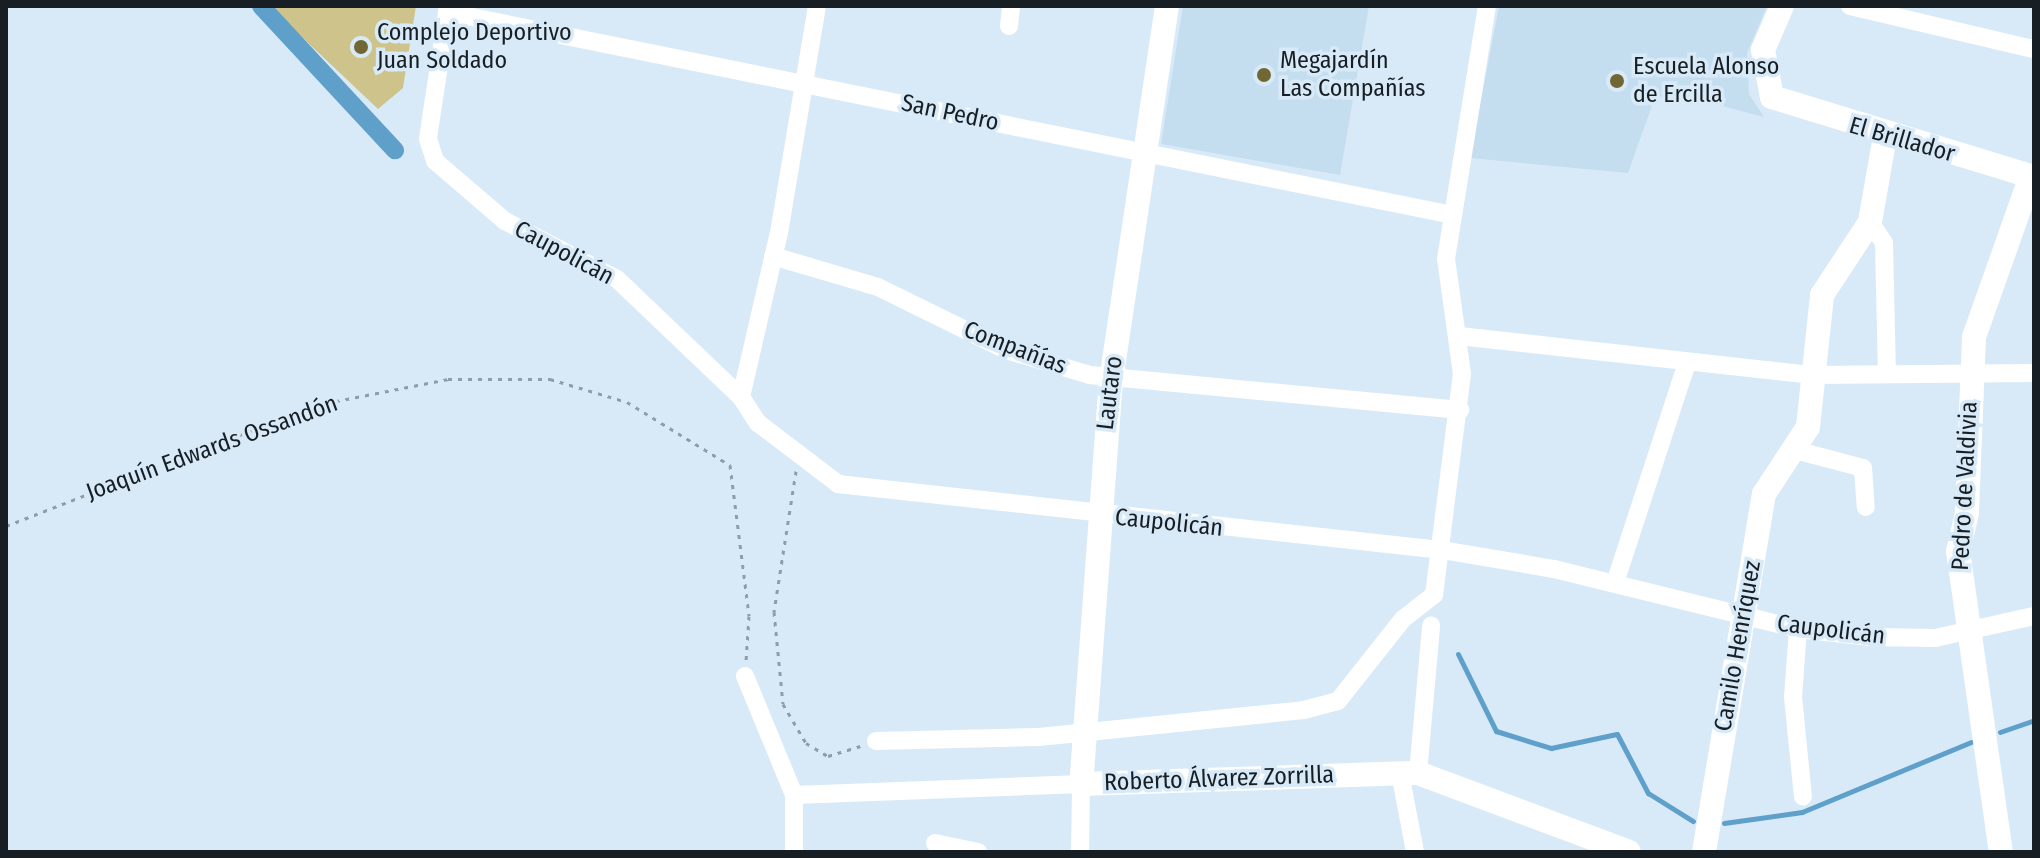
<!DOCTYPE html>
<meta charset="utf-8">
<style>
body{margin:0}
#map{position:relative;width:2040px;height:858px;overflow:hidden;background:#d8eaf8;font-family:"Fira Sans Condensed",sans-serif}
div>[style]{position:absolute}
.built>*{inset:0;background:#c4def0}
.green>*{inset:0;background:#cec48b}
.stream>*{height:5px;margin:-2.5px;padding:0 2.5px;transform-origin:2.5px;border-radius:2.5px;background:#5fa0ca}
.canal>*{height:18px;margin:-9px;padding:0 9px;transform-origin:9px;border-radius:9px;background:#5fa0ca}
.path>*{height:3px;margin-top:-1.5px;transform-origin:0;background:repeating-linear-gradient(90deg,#8f9da8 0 4px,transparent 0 10px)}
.street>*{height:18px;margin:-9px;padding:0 9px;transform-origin:9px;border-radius:9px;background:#fff}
.secondary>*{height:24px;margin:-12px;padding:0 12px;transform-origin:12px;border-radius:12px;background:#fff}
.dots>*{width:22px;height:22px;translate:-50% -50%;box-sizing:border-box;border:4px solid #d8eaf8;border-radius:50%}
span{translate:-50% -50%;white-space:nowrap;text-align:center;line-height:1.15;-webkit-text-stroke:7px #d8eaf8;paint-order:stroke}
.poi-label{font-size:24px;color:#181f24}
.left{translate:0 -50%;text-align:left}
.street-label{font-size:24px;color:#181f24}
.frame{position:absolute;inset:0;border:8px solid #181f24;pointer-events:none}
</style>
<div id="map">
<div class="built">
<div style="clip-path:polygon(1183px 6px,1369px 6px,1340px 175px,1161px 144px)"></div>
<div style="clip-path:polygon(1499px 6px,1767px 6px,1747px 53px,1749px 94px,1764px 117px,1672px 93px,1654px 100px,1628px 173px,1470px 158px)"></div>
</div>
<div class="green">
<div style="clip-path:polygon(269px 6px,416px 6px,403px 88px,378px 109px)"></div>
</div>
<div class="stream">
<div style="left:1458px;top:654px;width:86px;rotate:63.7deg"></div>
<div style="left:1496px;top:731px;width:58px;rotate:17.2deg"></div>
<div style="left:1551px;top:748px;width:67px;rotate:-12deg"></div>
<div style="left:1617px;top:734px;width:67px;rotate:62.3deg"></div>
<div style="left:1648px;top:793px;width:53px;rotate:31.9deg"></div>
<div style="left:2000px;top:732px;width:36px;rotate:-19deg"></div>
<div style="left:1724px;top:823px;width:79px;rotate:-8deg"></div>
<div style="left:1802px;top:812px;width:183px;rotate:-22.5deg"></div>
</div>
<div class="canal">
<div style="left:261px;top:6px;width:197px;rotate:47.1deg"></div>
</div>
<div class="path">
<div style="left:796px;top:471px;width:143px;rotate:98.9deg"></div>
<div style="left:774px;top:612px;width:92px;rotate:84.4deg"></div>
<div style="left:783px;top:704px;width:45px;rotate:59.5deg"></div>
<div style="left:806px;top:743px;width:26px;rotate:31deg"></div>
<div style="left:828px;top:756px;width:34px;rotate:-17deg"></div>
<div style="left:6px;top:526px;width:333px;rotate:-21.3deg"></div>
<div style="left:316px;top:405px;width:135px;rotate:-11.1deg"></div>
<div style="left:448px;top:379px;width:102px"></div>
<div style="left:550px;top:379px;width:80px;rotate:16.6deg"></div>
<div style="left:627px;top:402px;width:121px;rotate:31.5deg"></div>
<div style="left:730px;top:465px;width:152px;rotate:82.8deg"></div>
<div style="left:749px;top:616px;width:45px;rotate:93.8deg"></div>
</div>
<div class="street">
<div style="left:448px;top:6px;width:134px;rotate:98.6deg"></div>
<div style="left:428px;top:139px;width:23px;rotate:72deg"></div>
<div style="left:435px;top:161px;width:92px;rotate:40.6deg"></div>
<div style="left:505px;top:221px;width:126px;rotate:27.4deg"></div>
<div style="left:617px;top:279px;width:171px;rotate:43.6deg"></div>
<div style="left:741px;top:397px;width:31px;rotate:57deg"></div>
<div style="left:758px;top:423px;width:101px;rotate:37.3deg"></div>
<div style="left:838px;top:484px;width:608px;rotate:6.24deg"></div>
<div style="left:1442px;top:550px;width:114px;rotate:9.6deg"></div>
<div style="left:1554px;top:569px;width:251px;rotate:13.8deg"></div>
<div style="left:1798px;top:629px;width:71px;rotate:6.4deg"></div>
<div style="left:1869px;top:637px;width:66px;rotate:0.9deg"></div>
<div style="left:1935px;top:638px;width:101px;rotate:-12.5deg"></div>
<div style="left:1850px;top:6px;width:189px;rotate:13.2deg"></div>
<div style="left:447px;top:12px;width:1026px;rotate:11.41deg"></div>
<div style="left:1009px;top:26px;width:20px;rotate:-84deg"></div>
<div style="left:1870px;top:222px;width:25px;rotate:56deg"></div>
<div style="left:1884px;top:243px;width:130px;rotate:88.7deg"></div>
<div style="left:773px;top:256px;width:109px;rotate:16.4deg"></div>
<div style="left:878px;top:287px;width:143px;rotate:26.2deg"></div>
<div style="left:1006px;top:350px;width:88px;rotate:16.6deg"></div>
<div style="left:1090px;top:375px;width:372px;rotate:5.4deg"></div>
<div style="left:1459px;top:336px;width:354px;rotate:6.3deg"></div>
<div style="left:1811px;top:375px;width:223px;rotate:-0.5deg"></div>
<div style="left:741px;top:397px;width:168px;rotate:-77deg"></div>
<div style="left:779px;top:233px;width:230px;rotate:-80.5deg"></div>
<div style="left:1795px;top:450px;width:70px;rotate:14.8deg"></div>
<div style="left:1863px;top:468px;width:39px;rotate:86deg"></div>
<div style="left:1615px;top:583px;width:231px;rotate:-71.9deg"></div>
<div style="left:1798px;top:629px;width:68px;rotate:94.2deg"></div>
<div style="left:1793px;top:697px;width:100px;rotate:84.3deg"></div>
<div style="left:745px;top:676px;width:129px;rotate:67.6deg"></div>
<div style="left:794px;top:795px;width:57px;rotate:90deg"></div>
<div style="left:876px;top:741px;width:163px;rotate:-1.4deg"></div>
<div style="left:1039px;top:737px;width:266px;rotate:-5.8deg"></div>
<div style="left:1304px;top:710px;width:35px;rotate:-15deg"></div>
<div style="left:1338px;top:701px;width:105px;rotate:-51.6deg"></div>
<div style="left:1403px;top:619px;width:39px;rotate:-38deg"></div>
<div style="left:1434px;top:595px;width:223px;rotate:-82.8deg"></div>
<div style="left:1462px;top:374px;width:116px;rotate:-97.9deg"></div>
<div style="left:1446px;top:259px;width:256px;rotate:-80.8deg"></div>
<div style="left:1400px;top:773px;width:80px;rotate:79.2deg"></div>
<div style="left:1418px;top:773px;width:148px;rotate:-84.9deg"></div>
<div style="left:794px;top:795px;width:287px;rotate:-2.2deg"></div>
<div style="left:1081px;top:784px;width:68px;rotate:90.8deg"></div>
<div style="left:935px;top:843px;width:44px;rotate:11.8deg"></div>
</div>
<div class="secondary">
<div style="left:1167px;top:6px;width:377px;rotate:98.5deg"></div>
<div style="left:1111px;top:379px;width:406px;rotate:94.2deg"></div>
<div style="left:1081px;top:784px;width:337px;rotate:-1.9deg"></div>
<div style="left:1418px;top:773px;width:225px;rotate:20.5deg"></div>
<div style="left:1782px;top:6px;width:48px;rotate:113.4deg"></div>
<div style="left:1763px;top:50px;width:48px;rotate:79.2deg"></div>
<div style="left:1772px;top:97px;width:271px;rotate:17deg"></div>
<div style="left:2031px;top:176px;width:171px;rotate:109.5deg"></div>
<div style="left:1974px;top:337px;width:176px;rotate:92.3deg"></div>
<div style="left:1967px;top:513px;width:39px;rotate:103deg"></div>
<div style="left:1958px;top:551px;width:304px;rotate:81.9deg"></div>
<div style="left:1704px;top:852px;width:363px;rotate:-80.5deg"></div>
<div style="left:1764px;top:494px;width:80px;rotate:-56.7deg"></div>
<div style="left:1808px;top:427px;width:133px;rotate:-83.9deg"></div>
<div style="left:1822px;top:295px;width:87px;rotate:-56.7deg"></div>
<div style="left:1870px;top:222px;width:87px;rotate:-80.1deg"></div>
</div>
<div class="dots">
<div style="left:361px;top:47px;background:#716734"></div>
<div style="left:1264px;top:75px;background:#716734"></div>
<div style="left:1617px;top:81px;background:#716734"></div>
</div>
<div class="poi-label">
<span class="left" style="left:377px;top:47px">Complejo Deportivo<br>Juan Soldado</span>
<span class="left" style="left:1280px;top:75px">Megajardín<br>Las Compañías</span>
<span class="left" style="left:1633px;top:81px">Escuela Alonso<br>de Ercilla</span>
</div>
<div class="street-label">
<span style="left:950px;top:113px;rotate:12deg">San Pedro</span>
<span style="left:1902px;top:140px;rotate:16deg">El Brillador</span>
<span style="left:564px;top:253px;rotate:28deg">Caupolicán</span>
<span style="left:1015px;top:348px;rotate:21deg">Compañías</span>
<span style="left:1110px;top:393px;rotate:-83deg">Lautaro</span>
<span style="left:212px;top:448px;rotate:-20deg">Joaquín Edwards Ossandón</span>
<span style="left:1965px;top:486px;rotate:-87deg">Pedro de Valdivia</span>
<span style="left:1169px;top:523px;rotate:6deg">Caupolicán</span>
<span style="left:1831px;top:630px;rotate:7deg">Caupolicán</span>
<span style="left:1738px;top:646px;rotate:-80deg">Camilo Henríquez</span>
<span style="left:1219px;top:779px;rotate:-2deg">Roberto Álvarez Zorrilla</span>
</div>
<div class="frame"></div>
</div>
